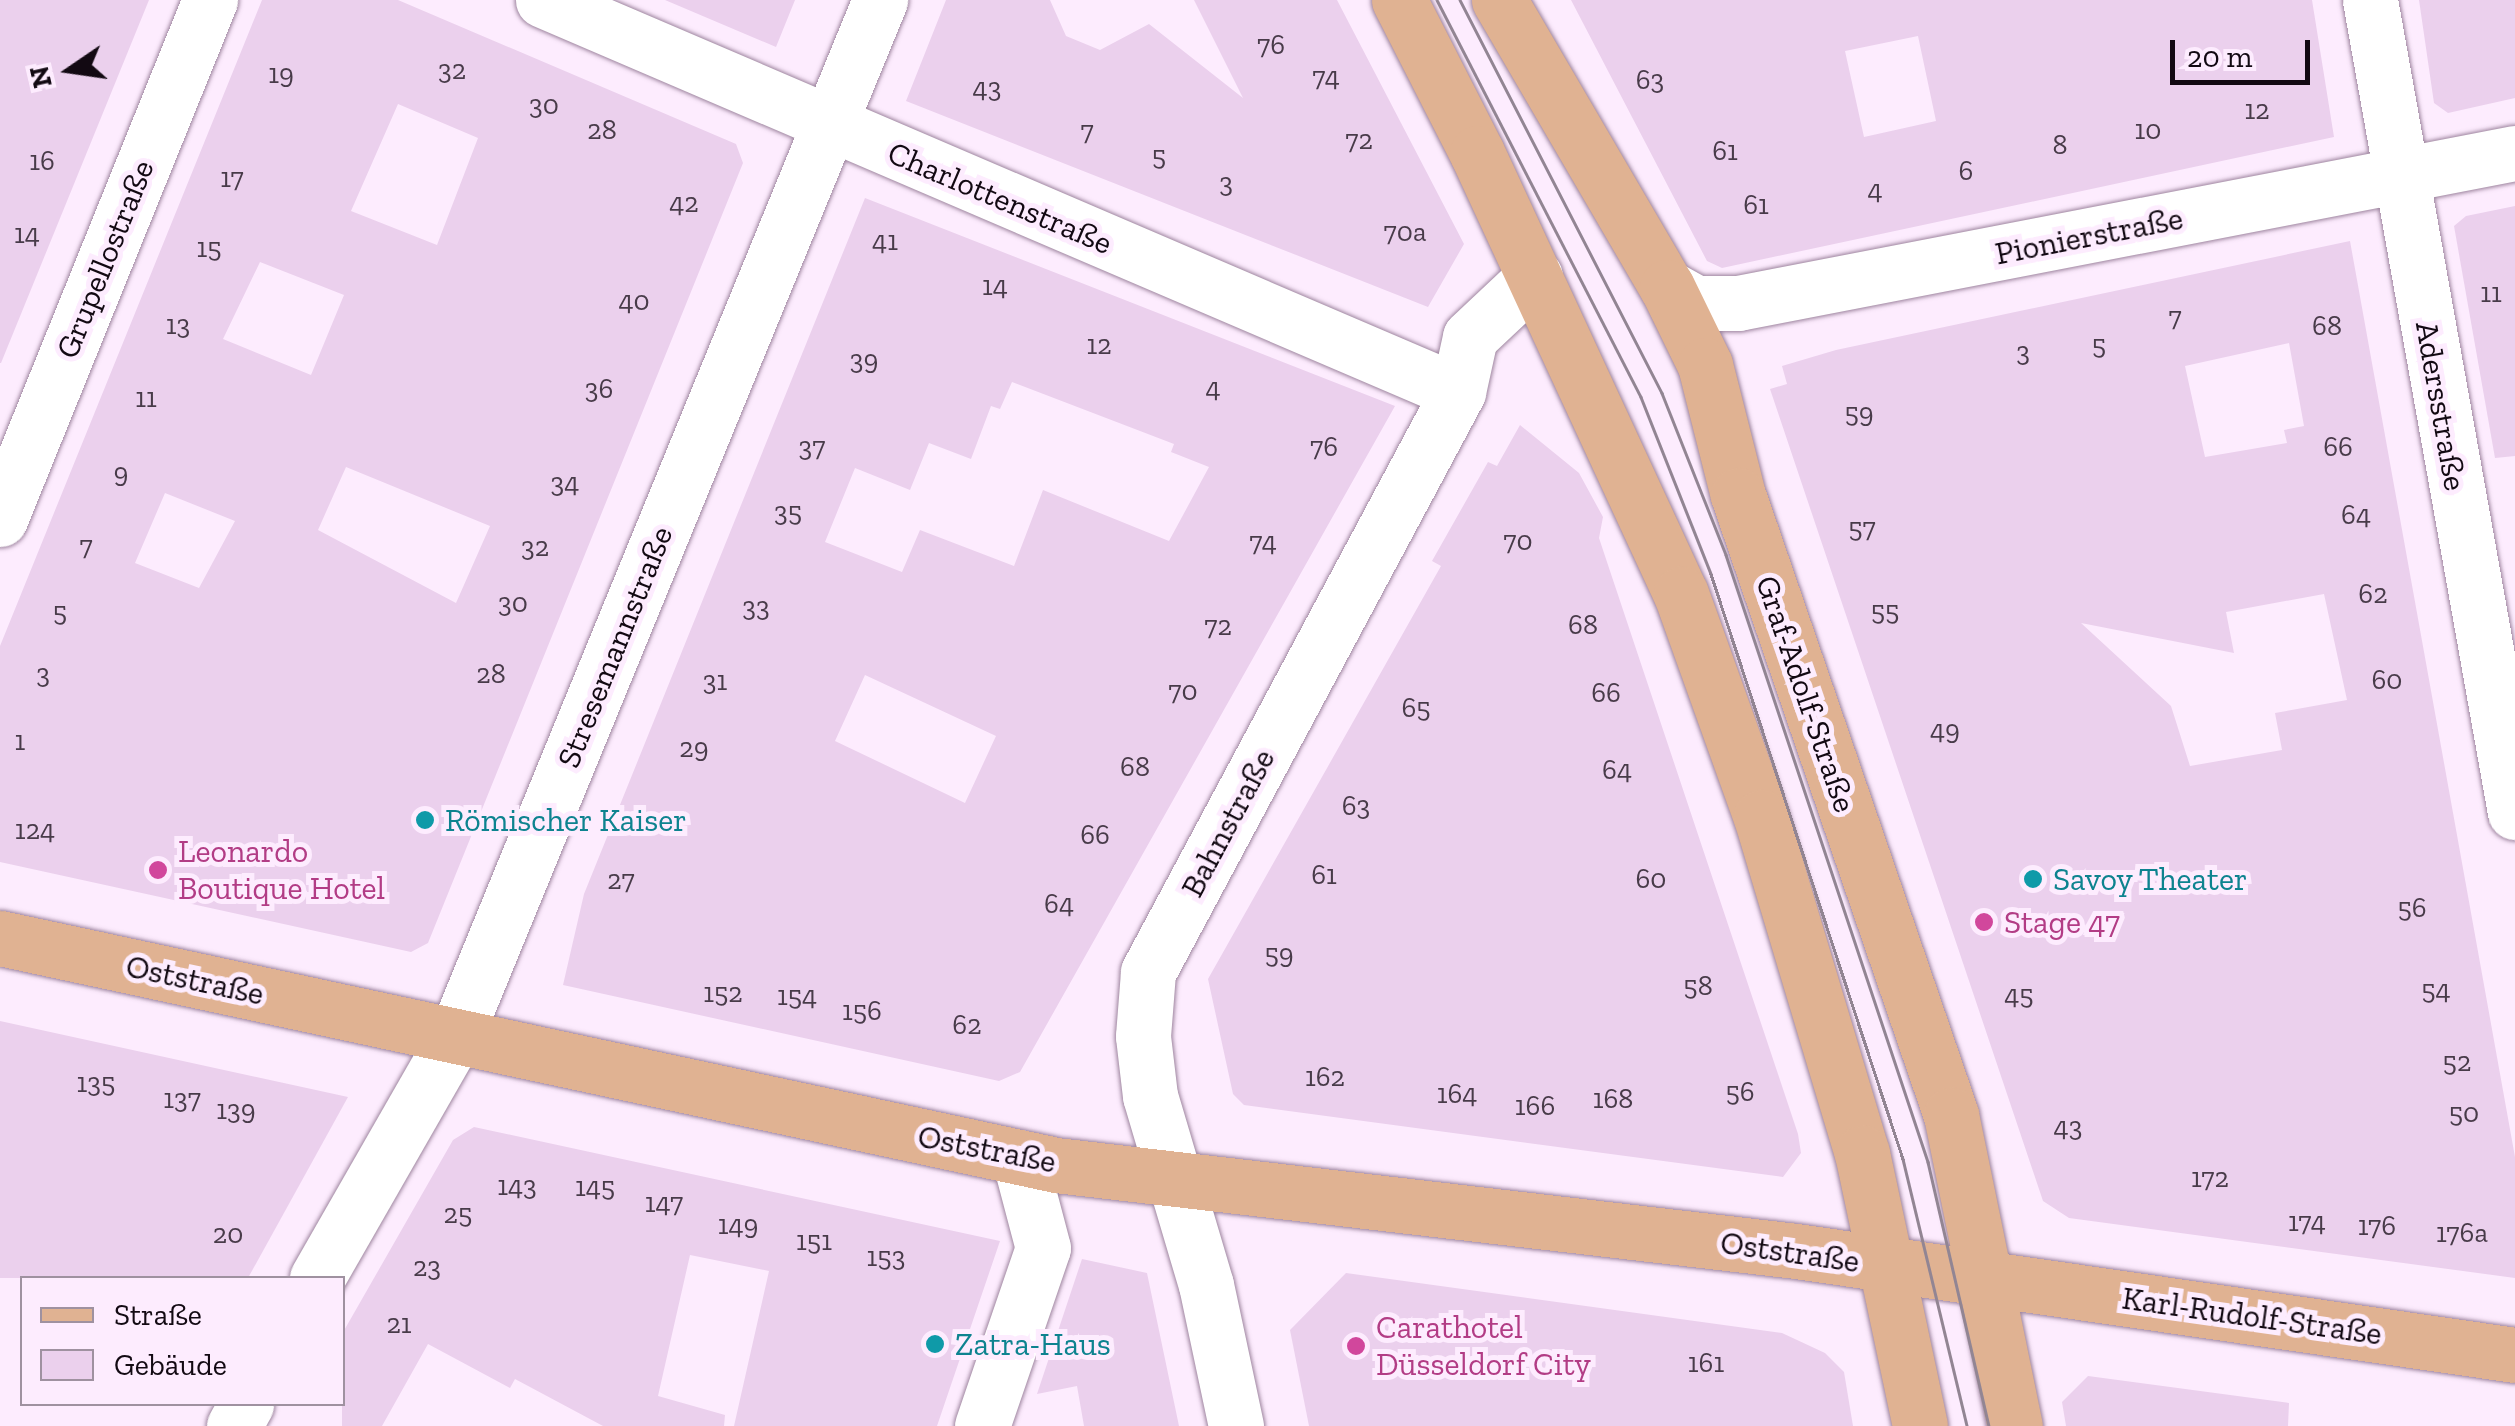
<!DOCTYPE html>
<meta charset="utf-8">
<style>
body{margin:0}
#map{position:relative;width:2515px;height:1426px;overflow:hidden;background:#fdecfe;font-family:"Zilla Slab",serif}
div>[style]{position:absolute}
.building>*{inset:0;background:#ebd0ed}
.roads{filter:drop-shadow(0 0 2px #9e859f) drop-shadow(0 0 2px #9e859f)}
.minor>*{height:55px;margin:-27.5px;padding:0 27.5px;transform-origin:27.5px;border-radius:27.5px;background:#fff}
.major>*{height:55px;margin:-27.5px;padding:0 27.5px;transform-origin:27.5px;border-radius:27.5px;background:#e0b292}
.tram>*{height:2.5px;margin:-1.25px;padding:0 1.25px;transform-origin:1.25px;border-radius:1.25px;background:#928593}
.dots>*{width:28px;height:28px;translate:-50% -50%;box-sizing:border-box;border:5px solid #fdecfe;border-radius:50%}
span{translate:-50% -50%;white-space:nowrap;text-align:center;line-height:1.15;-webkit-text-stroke:10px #fdecfe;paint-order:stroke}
.number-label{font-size:28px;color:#483b49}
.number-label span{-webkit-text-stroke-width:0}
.street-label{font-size:32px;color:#120912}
.culture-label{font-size:32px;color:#0d838f}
.left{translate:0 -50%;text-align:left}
.hotel-label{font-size:32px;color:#b23c85}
.legend{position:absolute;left:20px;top:1276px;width:325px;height:130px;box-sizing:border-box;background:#fdecfe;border:2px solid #9f91a0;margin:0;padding:12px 18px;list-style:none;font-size:30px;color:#120912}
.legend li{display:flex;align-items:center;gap:20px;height:50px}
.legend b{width:50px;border:2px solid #9f91a0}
.north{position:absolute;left:20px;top:20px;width:100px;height:100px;-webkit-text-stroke:8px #fdecfe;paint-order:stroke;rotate:257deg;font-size:28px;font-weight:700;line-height:40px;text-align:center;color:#120912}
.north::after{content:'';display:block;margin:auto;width:35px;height:45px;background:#120912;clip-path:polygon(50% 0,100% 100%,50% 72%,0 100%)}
.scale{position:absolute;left:2170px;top:40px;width:140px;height:45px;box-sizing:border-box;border:5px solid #120912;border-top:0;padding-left:12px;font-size:30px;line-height:35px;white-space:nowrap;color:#120912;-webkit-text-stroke:8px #fdecfe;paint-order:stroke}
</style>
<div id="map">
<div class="building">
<div style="clip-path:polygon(0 0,149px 0,1px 363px,0 363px)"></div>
<div style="clip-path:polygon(evenodd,262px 0,398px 0,736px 144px,743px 163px,428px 943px,411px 952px,0 862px,0 646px,262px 0,398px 104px,478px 138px,437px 245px,351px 211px,398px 104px,262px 0,260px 262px,344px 295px,311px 375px,223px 339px,260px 262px,262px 0,346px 467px,490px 526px,456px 603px,318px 530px,346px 467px,262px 0,165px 493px,235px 521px,199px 588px,135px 563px,165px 493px)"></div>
<div style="clip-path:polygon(665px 0,795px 0,776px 47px)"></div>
<div style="clip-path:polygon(946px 0,1050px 0,1066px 36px,1100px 50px,1149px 24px,1243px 98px,1194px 0,1337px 0,1464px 244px,1428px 307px,906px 101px)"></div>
<div style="clip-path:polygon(evenodd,1571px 0,2312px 0,2334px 137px,1722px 268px,1707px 261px,1571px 0,1918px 36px,1936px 121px,1864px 137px,1845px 51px,1918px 36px)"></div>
<div style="clip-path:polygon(2419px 0,2515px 0,2515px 98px,2448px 113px,2434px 103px)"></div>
<div style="clip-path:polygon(evenodd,865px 198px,1395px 406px,1020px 1072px,999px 1081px,563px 985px,584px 894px,865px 198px,1012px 382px,1174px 444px,1171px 452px,1209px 467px,1169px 541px,1043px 490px,1014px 566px,920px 530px,902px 572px,825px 542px,855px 468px,910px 490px,929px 443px,971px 459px,991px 406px,1000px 409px,1012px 382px,865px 198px,865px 675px,996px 736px,965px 803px,835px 741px,865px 675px)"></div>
<div style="clip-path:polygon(2515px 206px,2515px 456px,2495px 458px,2454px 226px,2466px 216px)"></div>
<div style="clip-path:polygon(evenodd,2350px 241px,2515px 1157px,2515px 1278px,2069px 1218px,2043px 1201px,1770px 389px,1787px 384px,1782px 366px,1836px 350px,2350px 241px,2289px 343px,2304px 426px,2284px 430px,2287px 443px,2205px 457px,2185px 366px,2289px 343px,2350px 241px,2324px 594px,2347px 700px,2275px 713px,2282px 750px,2190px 766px,2171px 706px,2081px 623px,2234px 653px,2226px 612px,2324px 594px)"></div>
<div style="clip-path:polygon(1520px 425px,1579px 473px,1603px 517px,1599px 538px,1798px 1134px,1801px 1153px,1783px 1177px,1244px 1105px,1233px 1094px,1208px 979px,1441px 566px,1432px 561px,1488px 462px,1497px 466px)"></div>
<div style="clip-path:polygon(0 1021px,348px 1097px,248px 1278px,0 1278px)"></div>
<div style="clip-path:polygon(474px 1127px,1000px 1241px,937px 1426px,734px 1426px,769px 1271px,690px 1255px,658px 1396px,725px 1415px,724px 1426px,603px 1426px,515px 1379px,510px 1388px,428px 1344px,382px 1426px,342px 1426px,342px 1334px,453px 1140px)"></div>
<div style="clip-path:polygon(1082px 1259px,1147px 1273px,1179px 1426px,1084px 1426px,1077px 1386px,1037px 1394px)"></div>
<div style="clip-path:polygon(1346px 1273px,1782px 1333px,1825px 1353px,1844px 1372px,1853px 1426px,1309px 1426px,1290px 1330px)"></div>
<div style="clip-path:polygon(2088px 1376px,2289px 1403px,2288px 1426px,2066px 1426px,2062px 1402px)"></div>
</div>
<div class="roads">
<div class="minor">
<div style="left:543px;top:0;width:995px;rotate:23.19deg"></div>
<div style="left:2370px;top:0;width:825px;rotate:79.88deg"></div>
<div style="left:1667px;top:287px;width:33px;rotate:29deg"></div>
<div style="left:1696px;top:303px;width:42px"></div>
<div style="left:1738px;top:303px;width:791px;rotate:-10.93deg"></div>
<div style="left:0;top:519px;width:560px;rotate:-67.97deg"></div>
<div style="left:317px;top:1278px;width:278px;rotate:-60.2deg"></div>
<div style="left:455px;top:1037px;width:1121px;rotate:-67.71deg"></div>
<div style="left:234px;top:1426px;width:25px;rotate:-61deg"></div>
<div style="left:982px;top:1426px;width:188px;rotate:-71.1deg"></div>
<div style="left:1043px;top:1248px;width:94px;rotate:-104.8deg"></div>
<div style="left:1236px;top:1426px;width:144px;rotate:-102deg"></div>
<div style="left:1206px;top:1285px;width:197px;rotate:-106.5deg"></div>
<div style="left:1150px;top:1096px;width:60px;rotate:-96.7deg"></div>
<div style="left:1143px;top:1036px;width:64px;rotate:-85.5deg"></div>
<div style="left:1148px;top:972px;width:658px;rotate:-61.88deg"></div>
<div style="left:1458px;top:392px;width:56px;rotate:-77.7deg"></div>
<div style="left:1470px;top:337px;width:89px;rotate:-43.2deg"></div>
</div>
<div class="major">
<div style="left:1399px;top:0;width:172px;rotate:63deg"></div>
<div style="left:1477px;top:153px;width:486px;rotate:65.2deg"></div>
<div style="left:1681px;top:594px;width:237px;rotate:70.3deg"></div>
<div style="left:1761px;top:817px;width:351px;rotate:73.3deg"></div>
<div style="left:1862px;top:1153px;width:279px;rotate:78deg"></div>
<div style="left:1499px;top:0;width:333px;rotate:59.7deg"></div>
<div style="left:1667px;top:287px;width:87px;rotate:64deg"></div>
<div style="left:1705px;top:365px;width:134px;rotate:75.8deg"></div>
<div style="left:1738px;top:495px;width:656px;rotate:71.04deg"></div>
<div style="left:1951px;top:1115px;width:318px;rotate:78.4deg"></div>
<div style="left:0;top:938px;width:1080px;rotate:12.13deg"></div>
<div style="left:1056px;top:1165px;width:745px;rotate:6.63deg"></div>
<div style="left:1796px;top:1251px;width:726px;rotate:8.23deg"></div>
</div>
</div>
<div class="tram">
<div style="left:1437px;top:0;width:446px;rotate:62.8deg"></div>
<div style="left:1641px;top:397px;width:190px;rotate:68.4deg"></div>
<div style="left:1711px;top:574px;width:616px;rotate:71.83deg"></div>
<div style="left:1903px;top:1159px;width:275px;rotate:76.5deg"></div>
<div style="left:1460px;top:0;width:442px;rotate:62.8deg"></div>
<div style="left:1662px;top:393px;width:174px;rotate:68.4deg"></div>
<div style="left:1726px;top:555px;width:640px;rotate:71.59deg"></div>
<div style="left:1928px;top:1162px;width:271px;rotate:77deg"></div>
</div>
<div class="dots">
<div style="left:425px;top:820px;background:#0f9aa8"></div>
<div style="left:158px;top:870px;background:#d1479c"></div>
<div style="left:2033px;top:879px;background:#0f9aa8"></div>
<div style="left:1984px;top:922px;background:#d1479c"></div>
<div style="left:935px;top:1344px;background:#0f9aa8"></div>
<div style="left:1356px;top:1346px;background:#d1479c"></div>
</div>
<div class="number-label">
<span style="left:1271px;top:45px">76</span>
<span style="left:452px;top:70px">32</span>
<span style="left:281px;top:74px">19</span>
<span style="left:1326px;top:77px">74</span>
<span style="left:1650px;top:80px">63</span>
<span style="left:987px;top:88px">43</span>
<span style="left:544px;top:105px">30</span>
<span style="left:2257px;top:110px">12</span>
<span style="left:602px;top:130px">28</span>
<span style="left:2148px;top:130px">10</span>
<span style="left:1087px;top:131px">7</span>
<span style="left:1359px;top:140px">72</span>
<span style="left:2060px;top:145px">8</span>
<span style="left:1725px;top:151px">61</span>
<span style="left:1159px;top:156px">5</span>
<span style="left:42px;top:161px">16</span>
<span style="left:1966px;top:171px">6</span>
<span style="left:232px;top:178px">17</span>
<span style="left:1226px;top:183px">3</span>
<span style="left:1875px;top:190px">4</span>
<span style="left:684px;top:203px">42</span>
<span style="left:1756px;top:205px">61</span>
<span style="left:1405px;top:232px">70a</span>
<span style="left:27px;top:234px">14</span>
<span style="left:885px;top:241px">41</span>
<span style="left:209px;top:248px">15</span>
<span style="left:995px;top:286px">14</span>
<span style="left:2491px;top:293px">11</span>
<span style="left:634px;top:301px">40</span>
<span style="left:2175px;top:317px">7</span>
<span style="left:178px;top:325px">13</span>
<span style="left:2327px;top:326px">68</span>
<span style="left:1099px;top:345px">12</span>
<span style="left:2099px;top:345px">5</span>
<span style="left:2023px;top:352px">3</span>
<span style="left:864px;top:360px">39</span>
<span style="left:1213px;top:388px">4</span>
<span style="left:599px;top:389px">36</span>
<span style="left:146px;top:398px">11</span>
<span style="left:1859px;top:413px">59</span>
<span style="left:812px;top:447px">37</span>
<span style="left:1324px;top:447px">76</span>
<span style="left:2338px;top:447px">66</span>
<span style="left:121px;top:473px">9</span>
<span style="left:565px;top:483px">34</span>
<span style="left:788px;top:512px">35</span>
<span style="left:2356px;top:515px">64</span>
<span style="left:1862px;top:528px">57</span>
<span style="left:1518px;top:541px">70</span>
<span style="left:1263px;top:542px">74</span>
<span style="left:86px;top:546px">7</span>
<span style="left:535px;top:547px">32</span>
<span style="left:2373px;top:594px">62</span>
<span style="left:513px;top:603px">30</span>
<span style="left:756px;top:607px">33</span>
<span style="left:1885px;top:611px">55</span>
<span style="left:60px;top:612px">5</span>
<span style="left:1583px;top:625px">68</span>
<span style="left:1218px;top:626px">72</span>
<span style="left:43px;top:674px">3</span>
<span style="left:491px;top:674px">28</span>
<span style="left:2387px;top:680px">60</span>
<span style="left:715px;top:681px">31</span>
<span style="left:1183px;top:691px">70</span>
<span style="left:1606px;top:693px">66</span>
<span style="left:1416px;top:708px">65</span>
<span style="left:1945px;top:730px">49</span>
<span style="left:20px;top:741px">1</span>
<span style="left:694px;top:748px">29</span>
<span style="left:1135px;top:767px">68</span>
<span style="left:1617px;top:770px">64</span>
<span style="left:1356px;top:806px">63</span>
<span style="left:35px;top:830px">124</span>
<span style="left:1095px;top:835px">66</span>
<span style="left:1324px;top:875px">61</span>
<span style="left:1651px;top:879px">60</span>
<span style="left:621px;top:880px">27</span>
<span style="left:1059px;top:904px">64</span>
<span style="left:2412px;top:908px">56</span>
<span style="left:1279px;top:954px">59</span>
<span style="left:1698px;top:986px">58</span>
<span style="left:2436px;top:990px">54</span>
<span style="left:723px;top:993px">152</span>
<span style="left:2019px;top:995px">45</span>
<span style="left:797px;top:996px">154</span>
<span style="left:862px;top:1011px">156</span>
<span style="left:967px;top:1025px">62</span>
<span style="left:2457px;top:1062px">52</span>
<span style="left:1325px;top:1077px">162</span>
<span style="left:96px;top:1083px">135</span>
<span style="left:1740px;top:1092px">56</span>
<span style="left:1457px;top:1094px">164</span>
<span style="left:182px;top:1099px">137</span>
<span style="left:1613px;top:1099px">168</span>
<span style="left:1535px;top:1106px">166</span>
<span style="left:236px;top:1110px">139</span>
<span style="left:2464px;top:1113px">50</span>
<span style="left:2068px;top:1127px">43</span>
<span style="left:2210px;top:1178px">172</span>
<span style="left:517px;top:1186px">143</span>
<span style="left:595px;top:1187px">145</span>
<span style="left:664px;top:1203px">147</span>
<span style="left:458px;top:1214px">25</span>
<span style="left:2307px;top:1222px">174</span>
<span style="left:738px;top:1225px">149</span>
<span style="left:2377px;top:1226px">176</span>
<span style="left:2462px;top:1233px">176a</span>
<span style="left:228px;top:1234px">20</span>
<span style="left:814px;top:1241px">151</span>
<span style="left:886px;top:1257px">153</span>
<span style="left:427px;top:1267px">23</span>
<span style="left:399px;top:1324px">21</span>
<span style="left:1706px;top:1363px">161</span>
</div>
<div class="street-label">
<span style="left:1000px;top:198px;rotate:23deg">Charlottenstraße</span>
<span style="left:2089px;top:236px;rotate:-11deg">Pionierstraße</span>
<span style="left:105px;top:259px;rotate:-68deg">Grupellostraße</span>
<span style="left:2441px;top:406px;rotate:80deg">Adersstraße</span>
<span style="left:615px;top:647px;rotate:-68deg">Stresemannstraße</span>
<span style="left:1806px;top:694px;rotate:71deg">Graf-Adolf-Straße</span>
<span style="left:1228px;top:823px;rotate:-62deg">Bahnstraße</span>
<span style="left:195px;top:980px;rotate:12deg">Oststraße</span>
<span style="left:987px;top:1149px;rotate:11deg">Oststraße</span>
<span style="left:1790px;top:1252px;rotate:8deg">Oststraße</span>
<span style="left:2252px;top:1316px;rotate:8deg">Karl-Rudolf-Straße</span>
</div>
<div class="culture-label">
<span class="left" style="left:445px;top:820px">Römischer Kaiser</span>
<span class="left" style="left:2053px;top:879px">Savoy Theater</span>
<span class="left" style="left:955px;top:1344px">Zatra-Haus</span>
</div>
<div class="hotel-label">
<span class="left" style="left:178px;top:870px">Leonardo<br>Boutique Hotel</span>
<span class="left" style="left:2004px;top:922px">Stage 47</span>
<span class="left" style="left:1376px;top:1346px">Carathotel<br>Düsseldorf City</span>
</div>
<ul class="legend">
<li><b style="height:12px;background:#e0b292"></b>Straße</li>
<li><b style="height:28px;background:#ebd0ed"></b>Gebäude</li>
</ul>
<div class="north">N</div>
<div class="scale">20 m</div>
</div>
